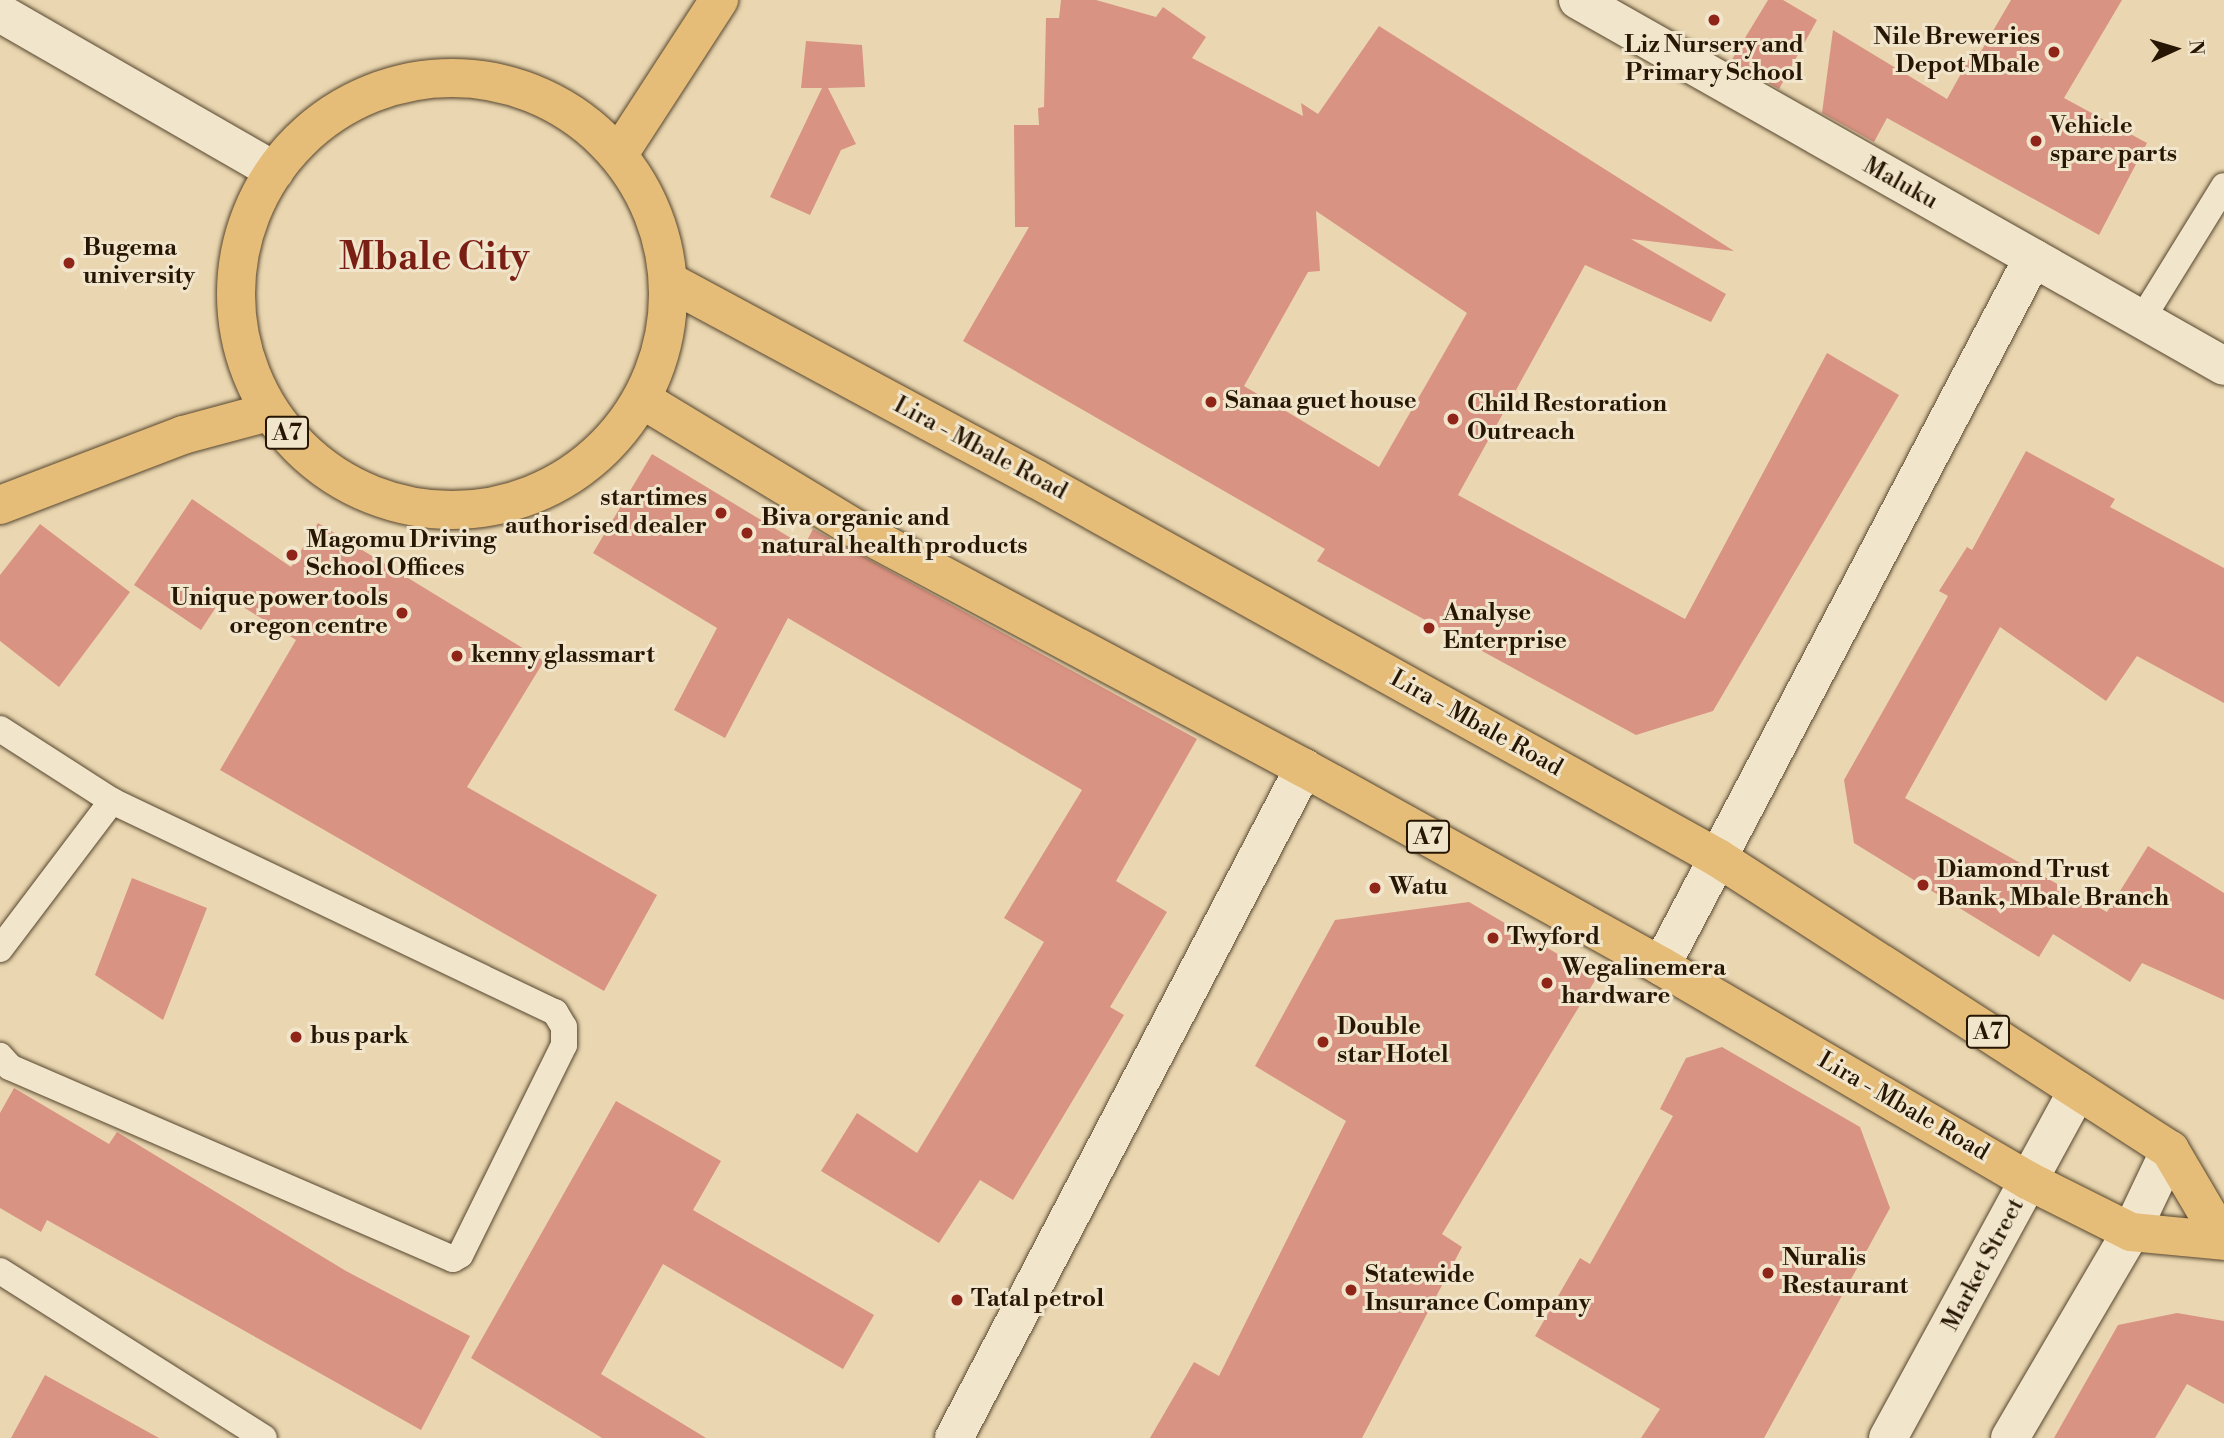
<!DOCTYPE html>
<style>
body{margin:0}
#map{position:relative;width:2224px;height:1438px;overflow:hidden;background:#ead7b1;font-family:"Libre Bodoni",serif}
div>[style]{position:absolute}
.building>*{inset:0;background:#d99382}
.roads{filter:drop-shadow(0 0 2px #57462e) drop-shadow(0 0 2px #57462e)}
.lane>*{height:26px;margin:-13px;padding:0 13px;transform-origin:13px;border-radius:13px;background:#f1e5cc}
.street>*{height:38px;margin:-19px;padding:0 19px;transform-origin:19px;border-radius:19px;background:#f1e5cc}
.primary>*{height:38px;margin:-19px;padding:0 19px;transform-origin:19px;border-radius:19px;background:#e5bc78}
.primary>.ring{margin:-19px;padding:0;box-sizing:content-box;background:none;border:38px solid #e5bc78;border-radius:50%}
.dots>*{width:19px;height:19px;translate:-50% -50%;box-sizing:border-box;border:4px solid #f1e5cc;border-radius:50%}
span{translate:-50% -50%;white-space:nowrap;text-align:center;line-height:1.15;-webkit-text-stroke:6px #f1e5cc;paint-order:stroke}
.shield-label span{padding:2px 5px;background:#f1e5cc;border:2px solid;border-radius:5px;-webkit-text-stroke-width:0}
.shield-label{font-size:23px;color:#261603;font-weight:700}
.poi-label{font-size:24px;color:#261603;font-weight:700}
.right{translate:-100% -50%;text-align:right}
.left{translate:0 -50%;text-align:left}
.street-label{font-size:24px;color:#261603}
.town-label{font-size:38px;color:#7a1f14;font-weight:700}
.north{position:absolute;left:2140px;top:14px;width:70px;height:70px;-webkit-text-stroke:5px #f1e5cc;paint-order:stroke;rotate:86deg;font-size:19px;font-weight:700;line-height:28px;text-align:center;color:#261603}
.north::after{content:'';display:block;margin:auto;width:24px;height:32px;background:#261603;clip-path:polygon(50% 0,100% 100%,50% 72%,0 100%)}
</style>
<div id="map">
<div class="building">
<div style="clip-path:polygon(evenodd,1061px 0,1096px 0,1156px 17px,1163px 7px,1206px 37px,1192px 58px,1303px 116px,1301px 103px,1318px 114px,1379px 26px,1734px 251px,1631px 239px,1726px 294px,1711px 322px,1585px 265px,1458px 495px,1685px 619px,1827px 353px,1899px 395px,1713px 711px,1636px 735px,1317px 561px,1325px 549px,963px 341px,1029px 227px,1015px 227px,1014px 125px,1039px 125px,1038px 108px,1044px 107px,1046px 18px,1059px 18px,1061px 0,1316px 211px,1467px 313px,1379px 467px,1244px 386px,1308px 272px,1320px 271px,1316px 211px)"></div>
<div style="clip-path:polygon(1768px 0,1783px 0,1817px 20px,1779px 89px,1731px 61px)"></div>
<div style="clip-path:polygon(2011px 0,2122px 0,2064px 98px,2147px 143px,2099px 235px,1887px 118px,1874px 142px,1822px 113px,1833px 30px,1947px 99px,1974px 50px,1980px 53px)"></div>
<div style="clip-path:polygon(806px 41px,862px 45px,865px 87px,828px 88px,856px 144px,841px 150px,810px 215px,770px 197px,822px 88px,801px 88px)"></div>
<div style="clip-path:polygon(2026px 451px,2115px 499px,2110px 507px,2224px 568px,2224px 703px,2137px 656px,2106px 701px,2000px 627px,1905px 798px,2107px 912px,2148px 846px,2224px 893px,2224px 1000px,2142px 963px,2130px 982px,2053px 934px,2039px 957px,1854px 843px,1844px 780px,1948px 596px,1939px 591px,1967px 547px,1972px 550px)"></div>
<div style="clip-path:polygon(652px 454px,804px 546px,813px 529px,1197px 739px,1116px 881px,1167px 912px,1110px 1007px,1124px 1015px,1013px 1200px,980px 1180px,939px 1243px,821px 1171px,857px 1113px,917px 1153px,1044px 942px,1004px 918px,1082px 790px,788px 618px,725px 738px,674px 710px,717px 628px,593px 553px)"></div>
<div style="clip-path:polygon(192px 499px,291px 567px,318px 523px,544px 661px,467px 787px,657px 895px,604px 991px,220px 770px,296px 640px,224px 595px,201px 630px,134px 585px)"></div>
<div style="clip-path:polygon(40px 524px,130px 592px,59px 687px,0 641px,0 575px)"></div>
<div style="clip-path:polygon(132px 878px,207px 908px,163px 1020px,95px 975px)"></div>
<div style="clip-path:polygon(1469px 902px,1597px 977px,1442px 1234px,1462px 1247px,1362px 1438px,1150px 1438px,1194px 1362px,1219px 1376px,1346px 1121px,1255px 1066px,1335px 920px)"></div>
<div style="clip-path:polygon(1722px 1047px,1860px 1127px,1890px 1208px,1764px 1438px,1641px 1438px,1660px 1409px,1535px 1336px,1580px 1258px,1590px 1264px,1673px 1116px,1660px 1109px,1686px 1058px)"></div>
<div style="clip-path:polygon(14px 1088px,109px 1144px,117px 1132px,346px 1271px,470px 1336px,421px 1430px,47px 1220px,41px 1232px,0 1208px,0 1113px)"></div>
<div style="clip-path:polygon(616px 1101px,721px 1161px,693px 1210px,874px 1315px,843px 1369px,663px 1264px,601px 1374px,706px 1438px,602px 1438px,471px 1358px)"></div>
<div style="clip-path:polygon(2177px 1313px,2224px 1321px,2224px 1404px,2187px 1384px,2155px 1438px,2054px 1438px,2118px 1325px)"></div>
<div style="clip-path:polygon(45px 1375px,159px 1438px,11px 1438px)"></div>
</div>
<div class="roads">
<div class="lane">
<div style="left:2142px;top:319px;width:156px;rotate:-58.3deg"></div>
<div style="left:0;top:729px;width:133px;rotate:32.7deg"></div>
<div style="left:112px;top:801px;width:491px;rotate:25.5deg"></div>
<div style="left:555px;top:1012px;width:17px;rotate:59deg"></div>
<div style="left:564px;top:1027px;width:18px;rotate:90deg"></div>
<div style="left:564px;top:1045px;width:234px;rotate:116.3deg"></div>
<div style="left:460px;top:1255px;width:8px;rotate:150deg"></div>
<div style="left:453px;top:1259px;width:483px;rotate:-156.6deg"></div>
<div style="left:10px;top:1067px;width:15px;rotate:-132deg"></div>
<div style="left:0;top:949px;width:186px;rotate:-52.9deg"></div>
<div style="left:0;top:1271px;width:312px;rotate:32.3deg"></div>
</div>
<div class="street">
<div style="left:1578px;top:0;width:742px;rotate:29.53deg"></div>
<div style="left:0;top:13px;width:317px;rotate:29.9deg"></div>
<div style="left:1661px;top:966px;width:800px;rotate:-62.28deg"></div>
<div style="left:954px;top:1438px;width:756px;rotate:-62.42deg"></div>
<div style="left:1888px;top:1438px;width:396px;rotate:-61.4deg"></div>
<div style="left:2010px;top:1438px;width:239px;rotate:-59.6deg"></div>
<div style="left:2131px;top:1232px;width:91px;rotate:-64.6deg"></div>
</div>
<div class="primary">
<div class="ring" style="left:236px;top:78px;width:394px;height:394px"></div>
<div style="left:619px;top:154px;width:184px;rotate:-57deg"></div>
<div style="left:670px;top:282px;width:416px;rotate:28.3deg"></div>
<div style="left:1036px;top:479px;width:780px;rotate:29.06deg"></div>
<div style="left:1718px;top:858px;width:538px;rotate:32.86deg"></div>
<div style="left:2170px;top:1150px;width:104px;rotate:59.5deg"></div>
<div style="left:643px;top:400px;width:249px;rotate:31.2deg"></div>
<div style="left:856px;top:529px;width:508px;rotate:28.08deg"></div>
<div style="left:1304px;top:768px;width:408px;rotate:29deg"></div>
<div style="left:1661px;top:966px;width:426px;rotate:30.3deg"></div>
<div style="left:2029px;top:1181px;width:114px;rotate:26.6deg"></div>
<div style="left:2131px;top:1232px;width:93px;rotate:5.5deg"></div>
<div style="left:0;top:505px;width:196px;rotate:-20.9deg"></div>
<div style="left:183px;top:435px;width:88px;rotate:-15.1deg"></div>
</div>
</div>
<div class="dots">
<div style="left:1714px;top:20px;background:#8f2418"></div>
<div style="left:2054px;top:52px;background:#8f2418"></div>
<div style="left:2036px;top:141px;background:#8f2418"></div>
<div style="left:69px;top:263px;background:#8f2418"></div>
<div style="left:1211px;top:402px;background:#8f2418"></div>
<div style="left:1453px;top:419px;background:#8f2418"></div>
<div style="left:721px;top:513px;background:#8f2418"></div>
<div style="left:747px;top:533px;background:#8f2418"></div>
<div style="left:292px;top:555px;background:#8f2418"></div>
<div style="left:402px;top:613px;background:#8f2418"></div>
<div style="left:1429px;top:628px;background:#8f2418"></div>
<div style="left:457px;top:656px;background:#8f2418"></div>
<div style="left:1923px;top:885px;background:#8f2418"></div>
<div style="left:1375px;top:888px;background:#8f2418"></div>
<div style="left:1493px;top:938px;background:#8f2418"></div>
<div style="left:1547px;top:983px;background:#8f2418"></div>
<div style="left:296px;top:1037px;background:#8f2418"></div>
<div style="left:1323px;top:1042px;background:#8f2418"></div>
<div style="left:1768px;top:1273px;background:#8f2418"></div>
<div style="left:1351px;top:1290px;background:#8f2418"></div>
<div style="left:957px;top:1300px;background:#8f2418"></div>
</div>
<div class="shield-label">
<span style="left:287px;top:433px">A7</span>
<span style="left:1428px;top:837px">A7</span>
<span style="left:1988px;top:1032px">A7</span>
</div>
<div class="poi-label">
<span class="right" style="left:2040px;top:52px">Nile Breweries<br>Depot Mbale</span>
<span style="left:1714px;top:60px">Liz Nursery and<br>Primary School</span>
<span class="left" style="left:2050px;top:141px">Vehicle<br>spare parts</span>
<span class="left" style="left:83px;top:263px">Bugema<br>university</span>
<span class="left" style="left:1225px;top:402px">Sanaa guet house</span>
<span class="left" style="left:1467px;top:419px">Child Restoration<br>Outreach</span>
<span class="right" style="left:707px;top:513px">startimes<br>authorised dealer</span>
<span class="left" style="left:761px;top:533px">Biva organic and<br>natural health products</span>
<span class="left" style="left:306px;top:555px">Magomu Driving<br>School Offices</span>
<span class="right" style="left:388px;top:613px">Unique power tools<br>oregon centre</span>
<span class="left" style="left:1443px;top:628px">Analyse<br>Enterprise</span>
<span class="left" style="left:471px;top:656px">kenny glassmart</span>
<span class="left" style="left:1937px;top:885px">Diamond Trust<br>Bank, Mbale Branch</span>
<span class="left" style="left:1389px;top:888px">Watu</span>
<span class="left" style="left:1507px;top:938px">Twyford</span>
<span class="left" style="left:1561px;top:983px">Wegalinemera<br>hardware</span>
<span class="left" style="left:1337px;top:1042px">Double<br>star Hotel</span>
<span class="left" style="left:310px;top:1037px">bus park</span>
<span class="left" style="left:1782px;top:1273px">Nuralis<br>Restaurant</span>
<span class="left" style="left:1365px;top:1290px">Statewide<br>Insurance Company</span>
<span class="left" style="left:971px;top:1300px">Tatal petrol</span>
</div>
<div class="street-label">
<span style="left:1900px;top:184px;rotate:29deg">Maluku</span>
<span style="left:980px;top:449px;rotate:28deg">Lira - Mbale Road</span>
<span style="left:1476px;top:724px;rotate:29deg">Lira - Mbale Road</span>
<span style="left:1903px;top:1107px;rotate:30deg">Lira - Mbale Road</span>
<span style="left:1984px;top:1265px;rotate:-62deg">Market Street</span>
</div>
<div class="town-label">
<span style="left:434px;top:258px">Mbale City</span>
</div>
<div class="north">N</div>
</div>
